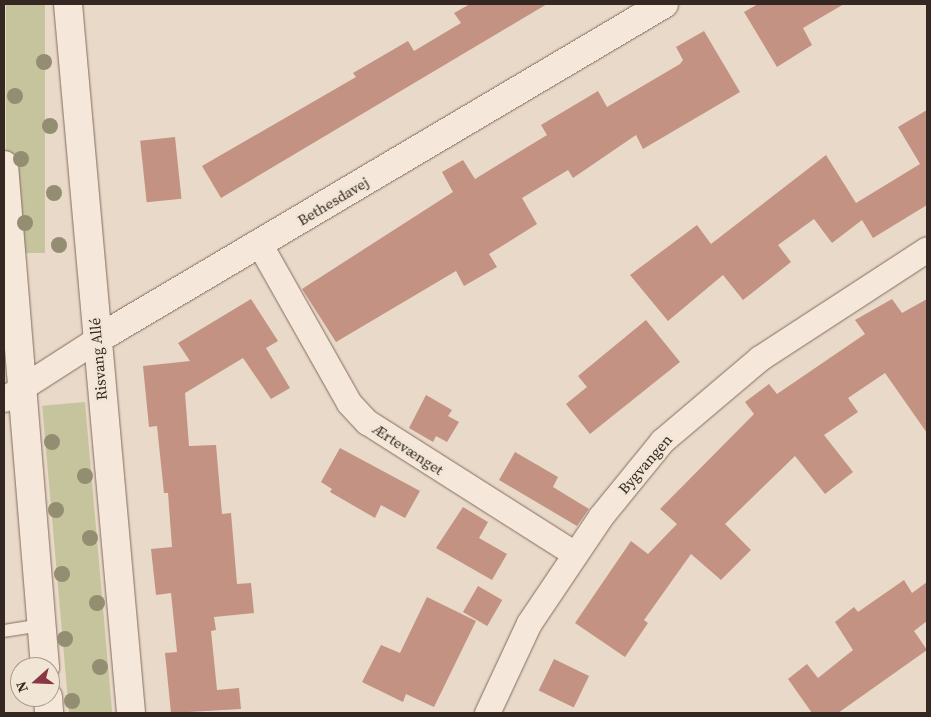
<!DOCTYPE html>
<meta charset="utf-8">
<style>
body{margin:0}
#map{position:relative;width:931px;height:717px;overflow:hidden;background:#e9d9c8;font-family:"Source Serif 4",serif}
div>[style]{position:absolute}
.green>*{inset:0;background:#c6c49d;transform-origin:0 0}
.building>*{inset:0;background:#c39282;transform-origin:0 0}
.roads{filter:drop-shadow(0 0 1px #836c5f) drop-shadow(0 0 1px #836c5f)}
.lane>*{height:12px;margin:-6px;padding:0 6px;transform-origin:6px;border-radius:6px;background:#f5e8da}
.street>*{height:25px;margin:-12.5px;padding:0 12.5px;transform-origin:12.5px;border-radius:12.5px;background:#f5e8da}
.secondary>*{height:28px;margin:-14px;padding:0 14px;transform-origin:14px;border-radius:14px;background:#f5e8da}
.trees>*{width:16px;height:16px;margin:-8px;border-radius:50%;background:#938d71}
span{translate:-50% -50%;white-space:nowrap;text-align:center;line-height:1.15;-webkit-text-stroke:4.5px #f1e5d6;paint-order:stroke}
.street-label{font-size:15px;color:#352721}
.frame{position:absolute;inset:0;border:5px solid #352721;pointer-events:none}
.north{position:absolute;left:10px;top:657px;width:50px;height:50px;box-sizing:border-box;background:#f1e5d6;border:1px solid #a6998e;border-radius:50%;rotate:250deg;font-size:14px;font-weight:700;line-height:20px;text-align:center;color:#352721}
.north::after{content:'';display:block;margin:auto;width:18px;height:22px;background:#8b3645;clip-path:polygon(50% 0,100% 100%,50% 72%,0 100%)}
</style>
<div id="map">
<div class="green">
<div style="left:6px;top:4px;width:39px;height:249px"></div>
<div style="left:85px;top:402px;width:312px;height:43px;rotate:85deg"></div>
</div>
<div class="building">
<div style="clip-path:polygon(470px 4px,547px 4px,221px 198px,202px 166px,356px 77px,353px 73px,408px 41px,414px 51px,461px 23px,454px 13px)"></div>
<div style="clip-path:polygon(758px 4px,844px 4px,803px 28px,812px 45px,777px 67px,744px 12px)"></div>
<div style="clip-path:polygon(704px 31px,740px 92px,643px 149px,636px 135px,573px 178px,568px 170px,522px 198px,537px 224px,489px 254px,497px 267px,464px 286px,456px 271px,336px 342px,302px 289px,453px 192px,442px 172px,463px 160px,475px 179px,547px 135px,541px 125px,598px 91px,607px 107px,680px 64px,683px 60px,676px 47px)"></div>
<div style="clip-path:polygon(927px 110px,927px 205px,873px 238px,862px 220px,832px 243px,814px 219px,778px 245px,791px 262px,743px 300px,723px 275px,668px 321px,630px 275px,697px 225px,711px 244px,826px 155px,856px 203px,920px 164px,898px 127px)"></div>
<div style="left:175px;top:137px;width:62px;height:35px;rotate:84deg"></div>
<div style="clip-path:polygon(251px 299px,278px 341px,266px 348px,290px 388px,271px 399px,243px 358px,185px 393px,189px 446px,216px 445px,222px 514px,231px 513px,237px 584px,251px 583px,254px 613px,214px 617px,216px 630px,211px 631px,217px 690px,239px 688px,241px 709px,171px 713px,165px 653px,177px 652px,171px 593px,156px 595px,151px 549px,172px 547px,168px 493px,164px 493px,157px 426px,149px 427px,143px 366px,190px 361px,178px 343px)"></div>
<div style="clip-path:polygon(892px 299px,902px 313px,927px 299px,927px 433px,885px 373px,848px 398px,858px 412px,824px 435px,853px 472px,825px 494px,795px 456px,725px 524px,751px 550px,721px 580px,691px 554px,644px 620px,648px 623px,625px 657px,575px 623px,631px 541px,648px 554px,677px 524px,660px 509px,754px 414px,745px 402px,769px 384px,777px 394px,865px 334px,855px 320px)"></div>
<div style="clip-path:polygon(646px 320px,680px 362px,590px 434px,566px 404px,587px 387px,578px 376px)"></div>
<div style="clip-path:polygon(426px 395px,452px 410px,448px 416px,459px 422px,447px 442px,436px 436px,433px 442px,409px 428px)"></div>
<div style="clip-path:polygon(340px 448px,420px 491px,405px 518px,381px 505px,375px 518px,330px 492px,332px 489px,321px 482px)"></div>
<div style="clip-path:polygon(515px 452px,558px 477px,553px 487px,589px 509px,577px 526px,499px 480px)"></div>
<div style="clip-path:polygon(463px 507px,488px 522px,479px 538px,507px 554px,492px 580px,436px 548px)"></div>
<div style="clip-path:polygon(904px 580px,912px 593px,927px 582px,927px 621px,914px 631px,927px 650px,838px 713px,812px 713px,788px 679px,807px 664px,818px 678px,853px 650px,835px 622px,854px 607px,858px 612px)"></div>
<div style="left:478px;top:586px;width:28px;height:30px;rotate:30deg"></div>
<div style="clip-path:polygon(427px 597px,476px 621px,434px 707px,406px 694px,403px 702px,362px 682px,381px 645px,400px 653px)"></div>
<div style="left:554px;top:659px;width:39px;height:35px;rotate:26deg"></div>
</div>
<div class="roads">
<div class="lane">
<div style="left:4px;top:631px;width:37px;rotate:-9deg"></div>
</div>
<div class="street">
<div style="left:260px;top:245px;width:181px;rotate:60.6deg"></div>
<div style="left:349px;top:403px;width:26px;rotate:47deg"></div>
<div style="left:367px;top:422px;width:246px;rotate:32.4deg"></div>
<div style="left:4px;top:399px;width:109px;rotate:-32.7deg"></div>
<div style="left:487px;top:713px;width:99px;rotate:-65deg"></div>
<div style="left:529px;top:623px;width:129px;rotate:-56.1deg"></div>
<div style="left:601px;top:516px;width:97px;rotate:-50.9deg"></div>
<div style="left:662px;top:441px;width:128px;rotate:-40.3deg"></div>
<div style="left:760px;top:358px;width:199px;rotate:-33.1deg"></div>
</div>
<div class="secondary">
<div style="left:68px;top:4px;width:712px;rotate:84.92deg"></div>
<div style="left:4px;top:165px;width:504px;rotate:85.33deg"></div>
<div style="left:96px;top:340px;width:660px;rotate:-30.61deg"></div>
<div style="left:48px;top:697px;width:16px;rotate:86deg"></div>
</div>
</div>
<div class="trees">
<div style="left:44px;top:62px"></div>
<div style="left:15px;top:96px"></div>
<div style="left:50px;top:126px"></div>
<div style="left:21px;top:159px"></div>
<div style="left:54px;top:193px"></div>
<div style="left:25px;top:223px"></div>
<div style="left:59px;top:245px"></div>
<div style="left:52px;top:442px"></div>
<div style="left:85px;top:476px"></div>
<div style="left:56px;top:510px"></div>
<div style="left:90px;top:538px"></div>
<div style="left:62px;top:574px"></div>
<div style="left:97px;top:603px"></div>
<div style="left:65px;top:639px"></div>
<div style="left:100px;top:667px"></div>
<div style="left:72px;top:701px"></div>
</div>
<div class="street-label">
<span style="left:333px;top:201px;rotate:-31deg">Bethesdavej</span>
<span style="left:98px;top:359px;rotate:-95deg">Risvang Allé</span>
<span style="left:408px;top:449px;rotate:33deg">Ærtevænget</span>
<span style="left:645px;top:464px;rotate:-49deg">Bygvangen</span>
</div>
<div class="frame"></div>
<div class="north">N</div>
</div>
